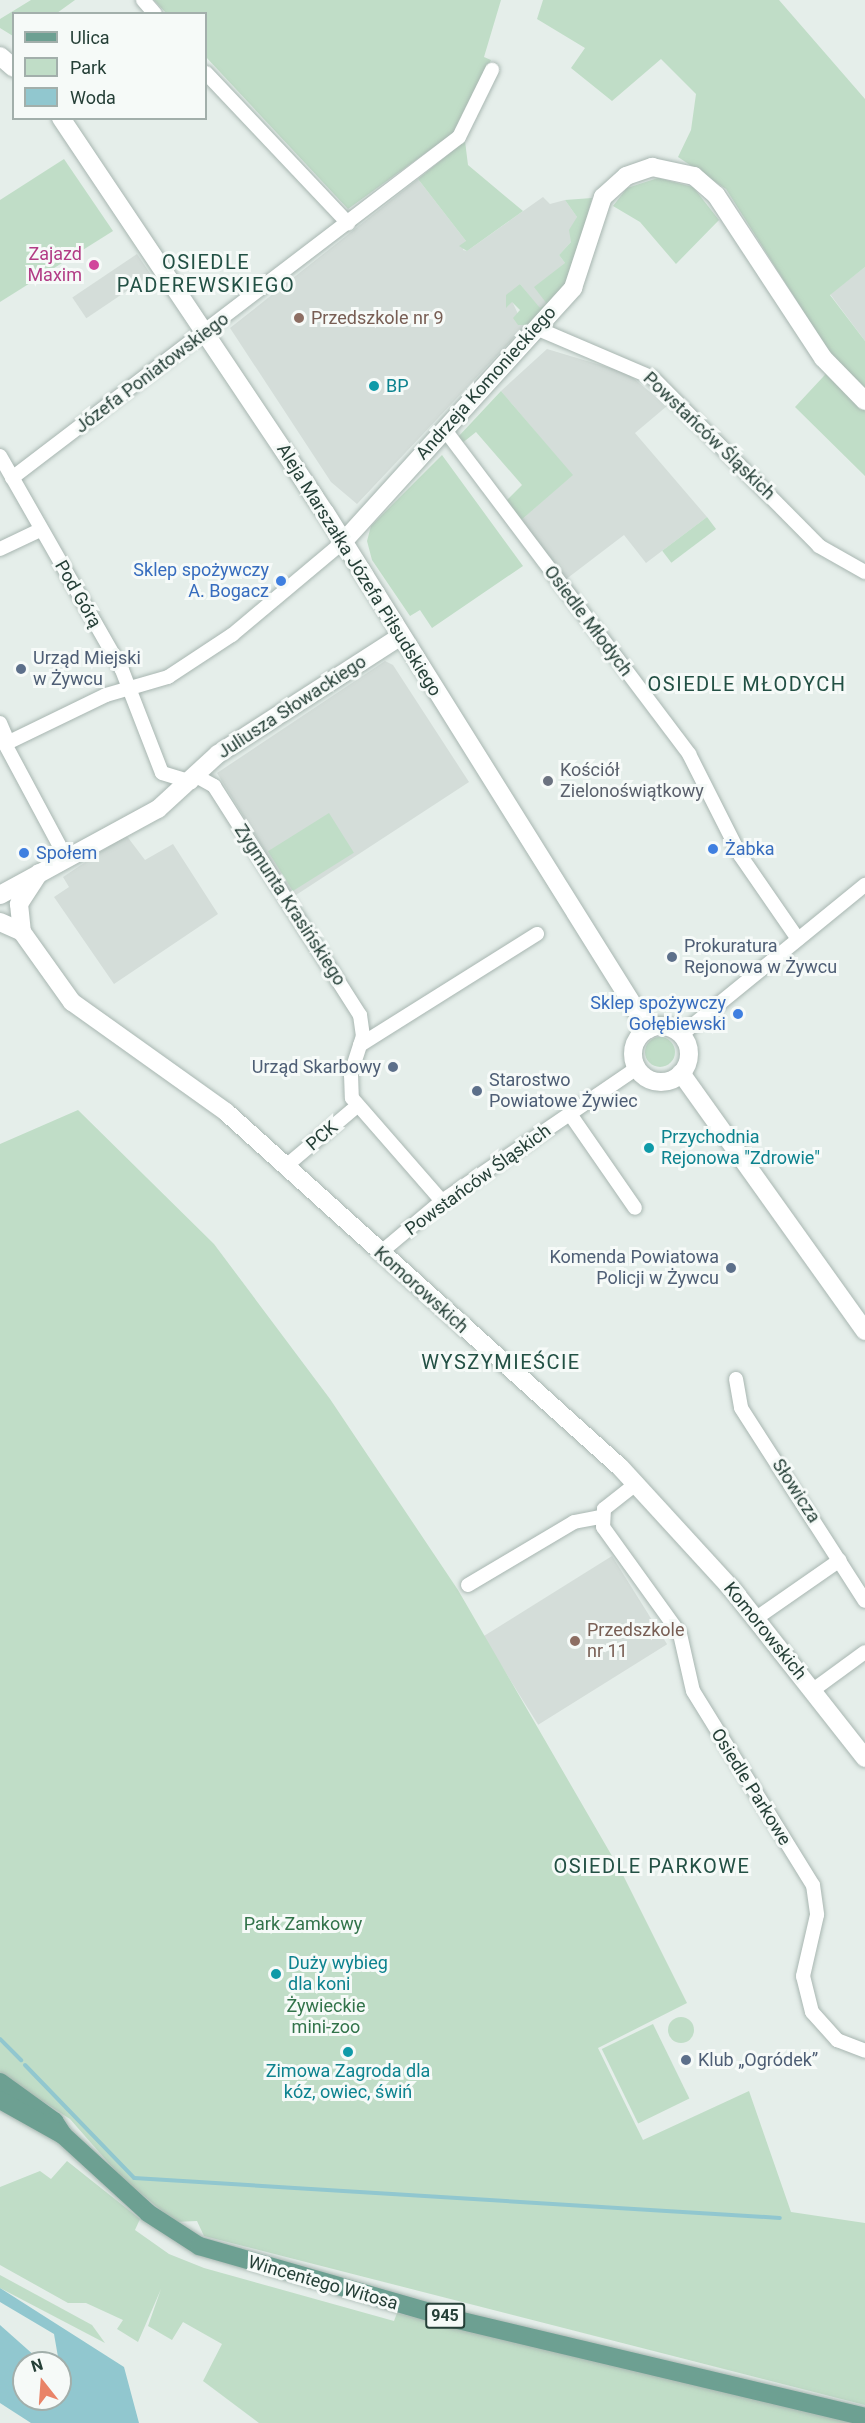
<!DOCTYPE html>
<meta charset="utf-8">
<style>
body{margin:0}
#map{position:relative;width:865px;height:2423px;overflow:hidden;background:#e5eeea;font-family:Roboto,sans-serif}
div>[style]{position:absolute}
.built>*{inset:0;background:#d4ddd9;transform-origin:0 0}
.green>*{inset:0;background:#c0ddc7;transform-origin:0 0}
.round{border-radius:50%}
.water>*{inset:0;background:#91c7cf}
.stream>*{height:4px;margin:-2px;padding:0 2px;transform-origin:2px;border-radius:2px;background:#91c7cf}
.roads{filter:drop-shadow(0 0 2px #a8b6b1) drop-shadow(0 0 2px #a8b6b1)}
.street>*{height:14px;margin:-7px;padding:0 7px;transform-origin:7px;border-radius:7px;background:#fff}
.secondary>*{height:18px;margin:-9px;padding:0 9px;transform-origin:9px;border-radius:9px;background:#fff}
.secondary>.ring{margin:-9px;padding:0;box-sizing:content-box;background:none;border:18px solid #fff;border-radius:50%}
.primary>*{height:18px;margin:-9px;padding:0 9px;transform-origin:9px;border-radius:9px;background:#6da092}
.dots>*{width:16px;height:16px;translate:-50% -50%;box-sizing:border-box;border:3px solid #f6faf8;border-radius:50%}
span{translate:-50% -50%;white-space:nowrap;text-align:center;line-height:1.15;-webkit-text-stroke:6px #f6faf8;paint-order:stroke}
.shield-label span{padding:2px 4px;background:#f6faf8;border:2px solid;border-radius:4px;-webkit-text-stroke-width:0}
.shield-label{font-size:16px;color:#253f37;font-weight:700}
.hotel-label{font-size:18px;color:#b23c85}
.right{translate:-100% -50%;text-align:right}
.education-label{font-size:18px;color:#785e54}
.left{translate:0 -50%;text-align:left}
.street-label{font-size:18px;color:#253f37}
.culture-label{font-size:18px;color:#0d838f}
.shop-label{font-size:18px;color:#366cbe}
.service-label{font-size:18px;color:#4e5e75}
.worship-label{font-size:18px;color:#5b616d}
.park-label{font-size:18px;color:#32734a}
.neighbourhood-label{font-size:20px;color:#225044;letter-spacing:1.5px}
.legend{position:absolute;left:12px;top:12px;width:195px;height:108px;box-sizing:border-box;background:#f6faf8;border:2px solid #a2afab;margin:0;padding:8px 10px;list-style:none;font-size:18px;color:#253f37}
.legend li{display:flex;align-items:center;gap:12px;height:30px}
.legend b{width:30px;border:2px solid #a2afab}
.north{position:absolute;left:12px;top:2351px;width:60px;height:60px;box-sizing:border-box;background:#f6faf8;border:2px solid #a2afab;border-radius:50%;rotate:343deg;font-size:16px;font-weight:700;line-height:24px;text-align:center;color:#253f37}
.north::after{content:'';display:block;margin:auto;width:21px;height:27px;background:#e98468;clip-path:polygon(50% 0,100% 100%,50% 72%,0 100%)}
</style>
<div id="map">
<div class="built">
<div style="clip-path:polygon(418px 179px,466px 241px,463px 250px,467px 251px,543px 197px,550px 204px,565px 200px,577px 217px,571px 242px,559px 255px,565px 263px,547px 304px,540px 309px,520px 284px,507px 307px,512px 301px,524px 327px,357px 504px,331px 482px,230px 328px)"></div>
<div style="left:137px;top:254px;width:25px;height:78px;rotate:56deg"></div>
<div style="clip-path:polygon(865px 267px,865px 341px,830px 294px)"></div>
<div style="clip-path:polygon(547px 349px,627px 373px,667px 406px,635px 433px,707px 517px,646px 563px,624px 535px,565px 580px,519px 522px,572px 475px,501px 391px)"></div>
<div style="clip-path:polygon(385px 661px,393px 665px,469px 782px,293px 897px,217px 773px)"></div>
<div style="clip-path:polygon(126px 835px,145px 860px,173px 844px,218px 914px,114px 984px,54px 897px,69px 887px,63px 877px)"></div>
<div style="left:612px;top:1556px;width:104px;height:152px;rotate:58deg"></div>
</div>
<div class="green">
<div style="clip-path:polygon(31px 0,75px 0,57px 13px,14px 14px,13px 36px,0 28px,0 19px)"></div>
<div style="clip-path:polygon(154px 0,501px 0,484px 57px,491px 60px,456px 131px,348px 209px,206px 57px,206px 14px,166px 13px)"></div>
<div style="clip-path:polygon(543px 0,779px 0,865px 99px,865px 267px,830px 295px,865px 341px,865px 476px,795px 407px,836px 363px,726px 189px,678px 157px,691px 130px,696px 94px,661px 59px,612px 101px,571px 68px,585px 48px,537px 19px)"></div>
<div style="clip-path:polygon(465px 141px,468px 165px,523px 211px,467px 251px,459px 246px,466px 241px,418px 179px)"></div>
<div style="clip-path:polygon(64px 159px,113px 231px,0 302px,0 200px)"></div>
<div style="clip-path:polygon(658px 178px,693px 187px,719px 220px,676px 264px,640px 222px,613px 206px,627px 188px)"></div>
<div style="clip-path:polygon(592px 198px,569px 283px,529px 325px,518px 325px,513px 318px,520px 310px,512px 302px,506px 308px,506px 295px,520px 284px,540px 308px,547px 304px,534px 287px,565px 263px,559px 255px,571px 242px,569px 230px,577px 217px,565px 200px)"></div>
<div style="clip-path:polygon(501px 391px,573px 475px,519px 522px,505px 502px,522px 485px,476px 432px,461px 444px,458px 437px)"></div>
<div style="clip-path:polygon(442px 455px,523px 566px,432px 628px,420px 610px,410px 616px,372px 560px,367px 541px,371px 526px)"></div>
<div style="left:707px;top:517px;width:15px;height:56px;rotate:53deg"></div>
<div style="left:329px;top:813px;width:47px;height:72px;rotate:58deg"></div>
<div class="round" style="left:645px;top:1037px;width:30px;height:30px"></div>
<div style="clip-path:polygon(78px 1110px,214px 1244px,330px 1399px,458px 1590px,623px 1875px,687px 2003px,598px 2048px,643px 2140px,749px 2091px,791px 2212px,865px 2223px,865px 2405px,204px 2236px,197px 2221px,175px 2222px,120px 2176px,70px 2119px,0 2074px,0 1144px)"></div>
<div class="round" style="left:668px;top:2017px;width:26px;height:26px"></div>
<div style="left:653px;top:2024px;width:83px;height:57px;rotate:64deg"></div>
<div style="clip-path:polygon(67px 2161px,140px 2219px,135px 2230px,169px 2254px,204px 2268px,394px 2321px,397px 2313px,853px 2423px,259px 2423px,203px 2381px,222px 2344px,183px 2322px,172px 2340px,148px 2326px,161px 2289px,138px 2342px,117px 2329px,123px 2320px,86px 2303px,68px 2303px,0 2265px,0 2187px,40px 2171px,51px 2179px)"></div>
<div style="clip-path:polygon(0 2275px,92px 2325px,105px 2343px,0 2288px)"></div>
</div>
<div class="water">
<div style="clip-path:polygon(evenodd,0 2288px,124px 2367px,139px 2423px,31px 2423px,0 2403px,0 2325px,36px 2357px,58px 2357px,54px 2334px,0 2302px,0 2288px,24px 2363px,60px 2363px,60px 2399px,24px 2399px,24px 2363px)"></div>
</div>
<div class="stream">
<div style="left:0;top:2039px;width:30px;rotate:45deg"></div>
<div style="left:25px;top:2065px;width:157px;rotate:46deg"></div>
<div style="left:134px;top:2178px;width:647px;rotate:3.54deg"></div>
</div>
<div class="roads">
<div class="street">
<div style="left:143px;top:0;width:18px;rotate:49deg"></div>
<div style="left:206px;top:73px;width:207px;rotate:46.6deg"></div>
<div style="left:536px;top:328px;width:127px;rotate:23.1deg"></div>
<div style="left:653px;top:378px;width:236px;rotate:45.3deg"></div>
<div style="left:819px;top:546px;width:53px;rotate:29.5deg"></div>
<div style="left:445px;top:430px;width:406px;rotate:53deg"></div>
<div style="left:689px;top:754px;width:113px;rotate:63.2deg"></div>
<div style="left:740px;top:855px;width:102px;rotate:55.4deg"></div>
<div style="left:0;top:456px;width:246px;rotate:60.3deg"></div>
<div style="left:122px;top:670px;width:110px;rotate:68.8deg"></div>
<div style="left:162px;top:773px;width:31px;rotate:17deg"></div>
<div style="left:12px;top:478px;width:562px;rotate:-37.34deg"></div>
<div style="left:459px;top:137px;width:75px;rotate:-63.8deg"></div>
<div style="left:0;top:549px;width:44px;rotate:-25.4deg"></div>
<div style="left:0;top:723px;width:15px;rotate:67deg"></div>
<div style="left:5px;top:744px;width:112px;rotate:-25.9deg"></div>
<div style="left:106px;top:695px;width:65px;rotate:-16.2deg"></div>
<div style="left:168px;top:677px;width:77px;rotate:-33.3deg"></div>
<div style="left:232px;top:635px;width:145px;rotate:-40deg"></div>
<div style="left:5px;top:744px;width:129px;rotate:61.8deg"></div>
<div style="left:196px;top:776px;width:21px;rotate:29deg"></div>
<div style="left:214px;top:786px;width:272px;rotate:57.5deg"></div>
<div style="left:360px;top:1015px;width:21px;rotate:82deg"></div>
<div style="left:363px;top:1036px;width:40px;rotate:108deg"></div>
<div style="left:351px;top:1074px;width:24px;rotate:88deg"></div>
<div style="left:352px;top:1098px;width:137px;rotate:48.9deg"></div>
<div style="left:682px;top:1034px;width:236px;rotate:-39.2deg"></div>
<div style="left:360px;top:1045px;width:209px;rotate:-32.1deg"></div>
<div style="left:570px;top:1114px;width:114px;rotate:55.3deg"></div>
<div style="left:286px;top:1166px;width:93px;rotate:-40.2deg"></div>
<div style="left:380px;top:1253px;width:81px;rotate:-40deg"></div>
<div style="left:442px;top:1201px;width:236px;rotate:-34.3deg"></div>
<div style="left:736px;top:1379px;width:29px;rotate:80deg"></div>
<div style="left:741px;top:1408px;width:229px;rotate:57.3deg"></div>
<div style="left:637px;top:1483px;width:42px;rotate:141.8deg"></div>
<div style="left:604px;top:1509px;width:18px;rotate:93deg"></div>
<div style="left:603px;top:1527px;width:132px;rotate:54.3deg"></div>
<div style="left:680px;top:1634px;width:58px;rotate:77.2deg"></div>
<div style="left:693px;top:1691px;width:228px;rotate:58.3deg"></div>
<div style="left:813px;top:1885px;width:30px;rotate:82deg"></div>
<div style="left:817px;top:1915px;width:63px;rotate:102.9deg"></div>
<div style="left:803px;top:1976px;width:37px;rotate:76deg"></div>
<div style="left:812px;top:2012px;width:38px;rotate:48deg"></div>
<div style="left:837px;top:2040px;width:30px;rotate:21deg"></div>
<div style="left:468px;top:1585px;width:123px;rotate:-30.7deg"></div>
<div style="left:574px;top:1522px;width:26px;rotate:-11deg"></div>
<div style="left:755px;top:1619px;width:103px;rotate:-34.8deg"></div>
<div style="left:813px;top:1690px;width:64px;rotate:-36.2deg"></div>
</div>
<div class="secondary">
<div style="left:0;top:56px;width:18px;rotate:41deg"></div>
<div style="left:61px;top:118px;width:474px;rotate:56.2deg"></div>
<div style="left:325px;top:512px;width:610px;rotate:58deg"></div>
<div style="left:343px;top:542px;width:343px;rotate:-47.8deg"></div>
<div style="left:573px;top:288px;width:96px;rotate:-71.8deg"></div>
<div style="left:603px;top:197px;width:31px;rotate:-42deg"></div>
<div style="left:626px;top:176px;width:28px;rotate:-19deg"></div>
<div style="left:652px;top:167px;width:43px;rotate:12.1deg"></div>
<div style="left:694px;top:176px;width:29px;rotate:41deg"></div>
<div style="left:716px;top:195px;width:195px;rotate:56.7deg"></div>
<div style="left:823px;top:358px;width:60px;rotate:45.7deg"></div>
<div style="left:39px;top:873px;width:37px;rotate:123deg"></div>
<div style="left:19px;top:904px;width:28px;rotate:84deg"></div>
<div style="left:22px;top:932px;width:86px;rotate:54.5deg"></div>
<div style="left:72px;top:1002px;width:189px;rotate:35.5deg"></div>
<div style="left:226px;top:1112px;width:532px;rotate:42.03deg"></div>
<div style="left:621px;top:1468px;width:164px;rotate:47.5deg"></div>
<div style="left:732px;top:1589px;width:215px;rotate:51.8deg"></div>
<div style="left:0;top:895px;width:180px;rotate:-28.6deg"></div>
<div style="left:158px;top:809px;width:81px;rotate:-42.5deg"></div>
<div style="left:218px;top:754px;width:218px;rotate:-32.8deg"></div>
<div style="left:0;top:922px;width:24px;rotate:24deg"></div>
<div class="ring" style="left:633px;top:1026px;width:38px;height:38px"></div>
<div style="left:681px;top:1073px;width:317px;rotate:54.5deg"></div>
</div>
<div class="primary">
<div style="left:0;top:2082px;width:67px;rotate:35.8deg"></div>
<div style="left:54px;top:2121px;width:17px;rotate:57deg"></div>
<div style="left:63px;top:2135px;width:115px;rotate:42.5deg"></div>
<div style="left:148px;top:2213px;width:61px;rotate:32.9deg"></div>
<div style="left:199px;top:2246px;width:265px;rotate:16deg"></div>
<div style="left:454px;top:2319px;width:423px;rotate:13.4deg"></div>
<div style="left:0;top:2100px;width:72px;rotate:29.1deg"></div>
</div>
</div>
<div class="dots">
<div style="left:94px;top:265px;background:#d1479c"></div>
<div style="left:299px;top:318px;background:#8d6e63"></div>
<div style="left:374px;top:386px;background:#0f9aa8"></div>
<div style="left:281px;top:581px;background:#3f7fe0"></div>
<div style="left:21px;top:669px;background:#5c6f8a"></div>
<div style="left:548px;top:781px;background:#6b7280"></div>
<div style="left:713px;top:849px;background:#3f7fe0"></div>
<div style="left:24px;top:853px;background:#3f7fe0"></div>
<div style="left:672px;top:957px;background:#5c6f8a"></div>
<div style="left:738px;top:1014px;background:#3f7fe0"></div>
<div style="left:393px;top:1067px;background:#5c6f8a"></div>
<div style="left:477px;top:1091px;background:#5c6f8a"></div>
<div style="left:649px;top:1148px;background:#0f9aa8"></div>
<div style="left:731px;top:1268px;background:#5c6f8a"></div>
<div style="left:575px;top:1641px;background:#8d6e63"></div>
<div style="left:276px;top:1974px;background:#0f9aa8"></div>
<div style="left:348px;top:2052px;background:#0f9aa8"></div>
<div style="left:686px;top:2060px;background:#5c6f8a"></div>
</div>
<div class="shield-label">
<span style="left:445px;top:2316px">945</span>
</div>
<div class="hotel-label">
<span class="right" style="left:82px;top:265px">Zajazd<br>Maxim</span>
</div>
<div class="education-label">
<span class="left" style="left:311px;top:318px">Przedszkole nr 9</span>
<span class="left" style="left:587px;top:1641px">Przedszkole<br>nr 11</span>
</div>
<div class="street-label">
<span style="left:152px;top:373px;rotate:-37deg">Józefa Poniatowskiego</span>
<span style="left:486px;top:383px;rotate:-48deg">Andrzeja Komonieckiego</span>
<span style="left:709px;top:436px;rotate:44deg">Powstańców Śląskich</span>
<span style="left:359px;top:570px;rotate:58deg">Aleja Marszałka Józefa Piłsudskiego</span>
<span style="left:78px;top:594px;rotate:60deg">Pod Górą</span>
<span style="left:588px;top:621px;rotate:53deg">Osiedle Młodych</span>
<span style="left:292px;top:707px;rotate:-33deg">Juliusza Słowackiego</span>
<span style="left:290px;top:905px;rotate:57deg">Zygmunta Krasińskiego</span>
<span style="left:322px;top:1136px;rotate:-41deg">PCK</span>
<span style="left:478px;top:1180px;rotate:-36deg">Powstańców Śląskich</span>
<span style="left:421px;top:1290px;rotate:42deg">Komorowskich</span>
<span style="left:796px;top:1491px;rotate:57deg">Słowicza</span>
<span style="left:765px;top:1631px;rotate:51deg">Komorowskich</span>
<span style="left:751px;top:1787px;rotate:58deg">Osiedle Parkowe</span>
<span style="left:323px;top:2283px;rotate:16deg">Wincentego Witosa</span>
</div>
<div class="culture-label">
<span class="left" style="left:386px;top:386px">BP</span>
<span class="left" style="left:661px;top:1148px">Przychodnia<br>Rejonowa "Zdrowie"</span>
<span class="left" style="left:288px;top:1974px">Duży wybieg<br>dla koni</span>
<span style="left:348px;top:2082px">Zimowa Zagroda dla<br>kóz, owiec, świń</span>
</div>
<div class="shop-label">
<span class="right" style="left:269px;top:581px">Sklep spożywczy<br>A. Bogacz</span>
<span class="left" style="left:725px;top:849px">Żabka</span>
<span class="left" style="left:36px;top:853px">Społem</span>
<span class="right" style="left:726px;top:1014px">Sklep spożywczy<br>Gołębiewski</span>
</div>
<div class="service-label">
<span class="left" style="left:33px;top:669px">Urząd Miejski<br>w Żywcu</span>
<span class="left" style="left:684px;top:957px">Prokuratura<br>Rejonowa w Żywcu</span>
<span class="right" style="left:381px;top:1067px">Urząd Skarbowy</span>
<span class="left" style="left:489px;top:1091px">Starostwo<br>Powiatowe Żywiec</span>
<span class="right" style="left:719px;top:1268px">Komenda Powiatowa<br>Policji w Żywcu</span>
<span class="left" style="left:698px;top:2060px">Klub „Ogródek”</span>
</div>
<div class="worship-label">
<span class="left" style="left:560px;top:781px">Kościół<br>Zielonoświątkowy</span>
</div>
<div class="park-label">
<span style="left:303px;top:1924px">Park Zamkowy</span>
<span style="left:326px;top:2017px">Żywieckie<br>mini-zoo</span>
</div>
<div class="neighbourhood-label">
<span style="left:206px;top:274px">OSIEDLE<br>PADEREWSKIEGO</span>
<span style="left:747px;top:684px">OSIEDLE MŁODYCH</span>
<span style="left:501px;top:1362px">WYSZYMIEŚCIE</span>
<span style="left:652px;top:1866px">OSIEDLE PARKOWE</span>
</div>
<ul class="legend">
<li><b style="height:8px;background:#6da092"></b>Ulica</li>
<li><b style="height:16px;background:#c0ddc7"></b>Park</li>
<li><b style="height:16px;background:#91c7cf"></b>Woda</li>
</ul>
<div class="north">N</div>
</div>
